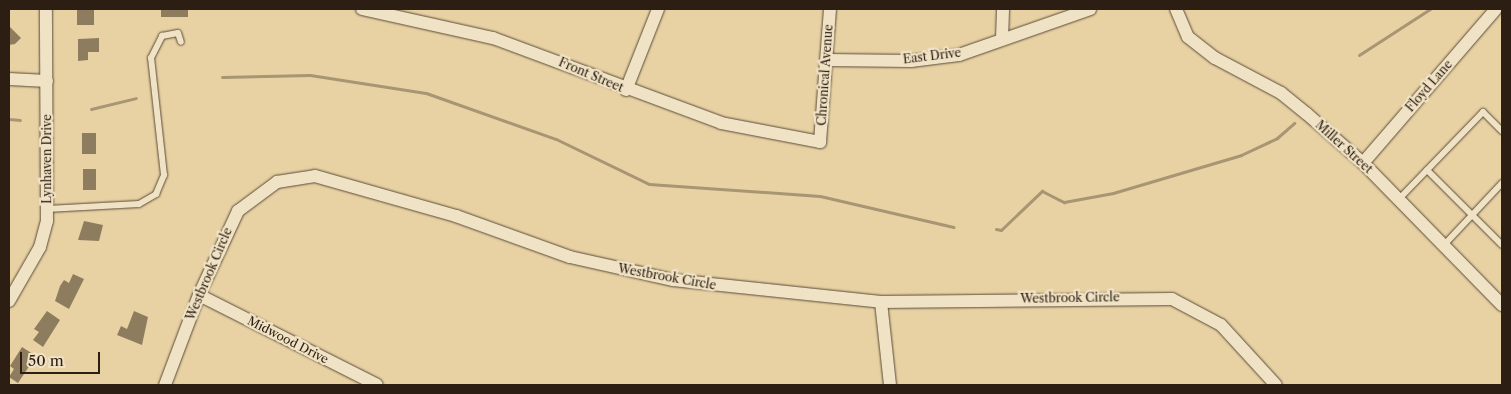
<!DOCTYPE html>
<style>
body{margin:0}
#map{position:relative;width:1511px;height:394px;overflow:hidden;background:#e8d2a4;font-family:"Libre Caslon Text",serif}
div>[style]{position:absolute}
.stream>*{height:3px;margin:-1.5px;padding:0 1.5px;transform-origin:1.5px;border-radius:1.5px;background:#a89573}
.building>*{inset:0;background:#8e7c5e;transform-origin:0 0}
.roads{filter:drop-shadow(0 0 1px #5b4b37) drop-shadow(0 0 1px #5b4b37)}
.lane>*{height:6px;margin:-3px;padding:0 3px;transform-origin:3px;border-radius:3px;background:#f0e2c4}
.street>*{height:12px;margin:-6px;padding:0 6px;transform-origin:6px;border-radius:6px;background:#f0e2c4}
span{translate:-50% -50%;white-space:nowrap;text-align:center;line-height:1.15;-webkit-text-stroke:4.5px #f0e2c4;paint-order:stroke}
.street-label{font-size:12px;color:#2c1e13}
.frame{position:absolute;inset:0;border:10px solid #2c1e13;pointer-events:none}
.scale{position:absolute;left:20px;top:352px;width:80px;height:22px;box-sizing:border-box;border:2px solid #2c1e13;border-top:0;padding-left:6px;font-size:15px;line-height:18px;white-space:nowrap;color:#2c1e13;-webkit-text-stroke:4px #f0e2c4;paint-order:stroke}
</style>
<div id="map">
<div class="stream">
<div style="left:1359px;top:55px;width:85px;rotate:-32.9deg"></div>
<div style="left:222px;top:77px;width:88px;rotate:-1.3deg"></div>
<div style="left:310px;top:75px;width:117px;rotate:8.8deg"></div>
<div style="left:426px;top:93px;width:138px;rotate:19.5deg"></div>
<div style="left:556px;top:139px;width:103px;rotate:25.8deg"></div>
<div style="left:649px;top:184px;width:171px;rotate:4deg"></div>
<div style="left:820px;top:196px;width:137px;rotate:13.1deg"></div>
<div style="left:91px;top:109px;width:46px;rotate:-13.7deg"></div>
<div style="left:9px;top:119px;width:11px;rotate:5deg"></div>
<div style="left:996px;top:229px;width:5px;rotate:11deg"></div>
<div style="left:1001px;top:230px;width:57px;rotate:-43.6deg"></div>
<div style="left:1042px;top:191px;width:25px;rotate:27deg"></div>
<div style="left:1064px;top:202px;width:50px;rotate:-10.4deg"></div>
<div style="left:1113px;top:193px;width:134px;rotate:-16.5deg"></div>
<div style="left:1241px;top:155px;width:40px;rotate:-25deg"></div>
<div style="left:1277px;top:138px;width:23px;rotate:-41deg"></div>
</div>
<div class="building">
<div style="left:77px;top:9px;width:17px;height:16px"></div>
<div style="left:161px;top:9px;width:27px;height:8px"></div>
<div style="clip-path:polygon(9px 26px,21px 38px,15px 44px,9px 45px)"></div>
<div style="clip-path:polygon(99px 38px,99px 52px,88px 52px,88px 60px,78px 61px,78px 39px)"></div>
<div style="left:82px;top:133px;width:14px;height:21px"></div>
<div style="left:83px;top:169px;width:13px;height:21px"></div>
<div style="clip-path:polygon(84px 221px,103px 225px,99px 241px,78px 240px)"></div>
<div style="clip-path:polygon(73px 274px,84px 279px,69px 309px,55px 301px,60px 286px,64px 280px,69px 283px)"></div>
<div style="clip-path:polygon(47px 311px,60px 320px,43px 347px,33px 340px,39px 332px,34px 329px)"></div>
<div style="clip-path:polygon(134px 311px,148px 317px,142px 345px,117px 335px,121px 326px,127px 329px)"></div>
<div style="clip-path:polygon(22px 347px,36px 356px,18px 383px,9px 377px,14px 369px,10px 366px)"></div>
</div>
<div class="roads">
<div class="lane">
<div style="left:1427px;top:170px;width:106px;rotate:45deg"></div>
<div style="left:1399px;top:199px;width:121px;rotate:-46deg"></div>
<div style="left:1483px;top:112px;width:27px;rotate:45deg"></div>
<div style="left:47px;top:209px;width:92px;rotate:-3.1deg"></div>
<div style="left:139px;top:204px;width:20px;rotate:-30deg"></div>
<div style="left:156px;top:194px;width:21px;rotate:-67deg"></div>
<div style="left:164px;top:175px;width:118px;rotate:-96.3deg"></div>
<div style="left:151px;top:58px;width:25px;rotate:-63deg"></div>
<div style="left:162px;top:36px;width:16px;rotate:-11deg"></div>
<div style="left:178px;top:33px;width:9px;rotate:72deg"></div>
<div style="left:1444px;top:245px;width:85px;rotate:-46.9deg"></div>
</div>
<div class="street">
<div style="left:362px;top:9px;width:134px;rotate:12.5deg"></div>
<div style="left:493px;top:38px;width:243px;rotate:20.4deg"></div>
<div style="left:721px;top:123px;width:101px;rotate:10.9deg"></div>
<div style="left:820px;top:142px;width:133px;rotate:-85.7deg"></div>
<div style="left:1176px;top:9px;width:30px;rotate:67deg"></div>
<div style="left:1188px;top:37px;width:34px;rotate:38deg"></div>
<div style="left:1215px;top:58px;width:75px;rotate:27.9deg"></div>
<div style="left:1281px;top:93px;width:33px;rotate:39deg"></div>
<div style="left:1307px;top:114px;width:74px;rotate:41.2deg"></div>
<div style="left:1363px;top:163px;width:199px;rotate:45.6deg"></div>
<div style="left:1002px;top:39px;width:30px;rotate:-88deg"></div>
<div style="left:827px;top:60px;width:84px;rotate:0.7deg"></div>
<div style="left:911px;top:61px;width:48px;rotate:-7.1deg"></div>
<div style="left:959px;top:55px;width:139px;rotate:-19.3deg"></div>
<div style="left:9px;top:79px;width:38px;rotate:3deg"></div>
<div style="left:626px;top:90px;width:87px;rotate:-68.4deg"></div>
<div style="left:1363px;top:163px;width:203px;rotate:-49.2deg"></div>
<div style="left:199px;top:295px;width:199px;rotate:26.8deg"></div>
<div style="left:9px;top:301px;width:62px;rotate:-60.1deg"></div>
<div style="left:40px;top:247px;width:27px;rotate:-75deg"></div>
<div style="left:47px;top:221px;width:212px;rotate:-90.3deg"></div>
<div style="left:881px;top:302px;width:83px;rotate:83.8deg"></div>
<div style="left:165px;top:385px;width:96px;rotate:-69.3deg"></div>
<div style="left:199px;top:295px;width:93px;rotate:-65.1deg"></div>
<div style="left:238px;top:211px;width:49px;rotate:-36.6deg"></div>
<div style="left:277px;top:182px;width:38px;rotate:-9deg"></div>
<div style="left:315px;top:176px;width:147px;rotate:15.8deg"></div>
<div style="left:456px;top:216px;width:121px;rotate:19.8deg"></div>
<div style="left:570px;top:257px;width:106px;rotate:12.6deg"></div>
<div style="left:673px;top:280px;width:209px;rotate:6deg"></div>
<div style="left:881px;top:302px;width:291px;rotate:-0.6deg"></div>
<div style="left:1172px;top:299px;width:55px;rotate:28deg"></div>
<div style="left:1221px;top:325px;width:81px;rotate:47.5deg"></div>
</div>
</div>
<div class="street-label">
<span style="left:932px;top:56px;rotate:-7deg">East Drive</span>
<span style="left:591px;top:75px;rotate:23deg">Front Street</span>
<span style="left:825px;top:75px;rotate:-86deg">Chronical Avenue</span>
<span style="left:1429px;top:86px;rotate:-49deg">Floyd Lane</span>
<span style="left:1344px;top:147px;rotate:42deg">Miller Street</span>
<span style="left:47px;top:159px;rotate:-90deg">Lynhaven Drive</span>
<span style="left:209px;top:274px;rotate:-67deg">Westbrook Circle</span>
<span style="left:667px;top:277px;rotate:10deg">Westbrook Circle</span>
<span style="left:1070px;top:298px;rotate:-1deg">Westbrook Circle</span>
<span style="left:288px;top:340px;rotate:27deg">Midwood Drive</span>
</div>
<div class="frame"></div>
<div class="scale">50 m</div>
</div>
